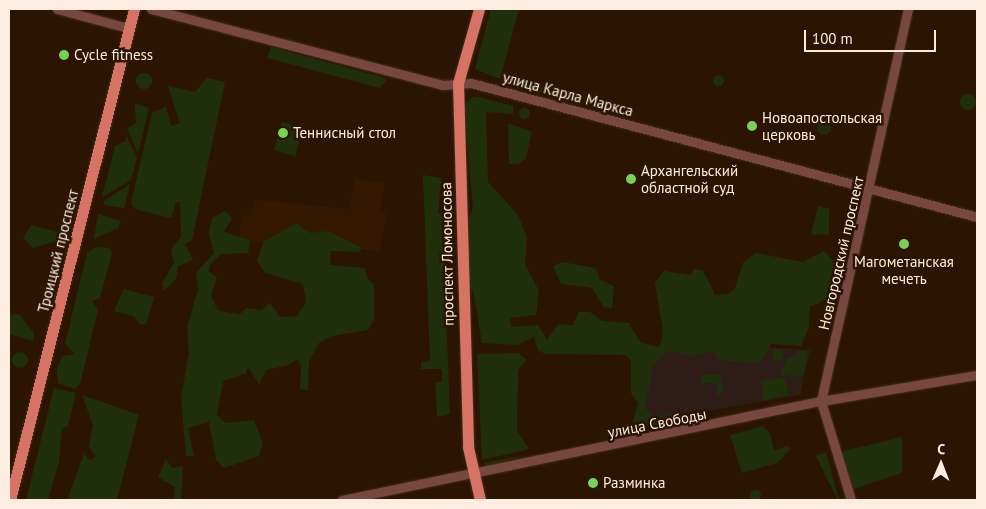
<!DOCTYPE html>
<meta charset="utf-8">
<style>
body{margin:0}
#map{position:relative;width:986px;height:509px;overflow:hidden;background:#2b1502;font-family:"PT Sans",sans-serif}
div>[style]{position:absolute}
.built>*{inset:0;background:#341800}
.education>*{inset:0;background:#2e1d17}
.green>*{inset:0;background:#202f0b;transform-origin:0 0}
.round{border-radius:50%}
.roads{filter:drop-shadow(0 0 1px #442f1d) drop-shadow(0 0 1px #442f1d)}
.minor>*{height:9px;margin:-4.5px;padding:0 4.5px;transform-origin:4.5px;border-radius:4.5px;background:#784840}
.major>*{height:11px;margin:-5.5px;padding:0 5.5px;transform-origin:5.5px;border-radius:5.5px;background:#d67364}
.dots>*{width:14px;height:14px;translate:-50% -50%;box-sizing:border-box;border:2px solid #2b1502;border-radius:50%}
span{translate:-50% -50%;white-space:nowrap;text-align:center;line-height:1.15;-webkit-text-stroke:5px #2b1502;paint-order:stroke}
.poi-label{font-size:15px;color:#fdede0}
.left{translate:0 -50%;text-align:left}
.street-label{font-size:15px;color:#fdede0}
.frame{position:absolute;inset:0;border:10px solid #fdede0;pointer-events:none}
.north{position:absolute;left:916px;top:439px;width:50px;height:50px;-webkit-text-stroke:4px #2b1502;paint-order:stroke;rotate:1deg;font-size:14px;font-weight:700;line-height:20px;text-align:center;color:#fdede0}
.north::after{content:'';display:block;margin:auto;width:18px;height:22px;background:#fdede0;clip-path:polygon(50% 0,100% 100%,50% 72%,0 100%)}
.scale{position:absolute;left:804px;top:30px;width:132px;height:22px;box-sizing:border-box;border:2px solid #fdede0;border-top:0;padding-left:6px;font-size:15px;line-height:18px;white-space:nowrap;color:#fdede0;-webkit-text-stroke:4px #2b1502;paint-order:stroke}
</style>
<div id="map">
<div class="built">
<div style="clip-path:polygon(355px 179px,385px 183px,381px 212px,386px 213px,380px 251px,274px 239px,264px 244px,239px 238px,241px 215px,251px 216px,255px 200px,349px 209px)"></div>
</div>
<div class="education">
<div style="clip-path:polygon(705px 343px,810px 350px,800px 395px,642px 422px,639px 348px)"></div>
</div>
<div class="green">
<div style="clip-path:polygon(491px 9px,519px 9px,500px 79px,475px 69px)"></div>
<div style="clip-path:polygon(271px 47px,385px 78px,386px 81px,380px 88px,267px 58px)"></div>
<div class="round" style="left:136px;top:73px;width:16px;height:16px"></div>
<div class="round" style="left:712.5px;top:74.5px;width:11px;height:11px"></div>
<div style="clip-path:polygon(207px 78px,225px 82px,192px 240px,185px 244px,193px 260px,178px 266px,176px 279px,164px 291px,162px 283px,174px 263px,171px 250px,181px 236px,180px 202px,176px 202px,171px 218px,135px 209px,131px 203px,152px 113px,166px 107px,171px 126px,180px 123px,168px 86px,195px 92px)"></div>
<div style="clip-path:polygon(541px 88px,574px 97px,577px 104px,537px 92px)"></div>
<div class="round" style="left:960px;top:94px;width:16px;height:16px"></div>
<div style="clip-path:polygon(474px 96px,513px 106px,513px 114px,486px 112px,488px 182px,518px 215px,527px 237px,525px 264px,539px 291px,536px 315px,510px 318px,511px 327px,538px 325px,547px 340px,558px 324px,573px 325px,579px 312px,590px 312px,602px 321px,629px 323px,641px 343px,660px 347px,663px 332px,655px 283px,664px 271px,691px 275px,694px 269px,703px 270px,715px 295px,729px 294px,735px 288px,743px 263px,756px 253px,803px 262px,824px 251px,833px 261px,837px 288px,831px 297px,810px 307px,809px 328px,801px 346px,771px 344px,760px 363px,718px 360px,714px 350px,692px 356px,668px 351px,653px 365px,645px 408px,654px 417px,676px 412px,686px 418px,651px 428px,632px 424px,638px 403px,631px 393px,631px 360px,625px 355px,545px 354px,538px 350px,534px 337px,517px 345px,482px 343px,473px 290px,468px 286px,468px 220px,473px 208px,464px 104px)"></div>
<div style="clip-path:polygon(135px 103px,149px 108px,138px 154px,127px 128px,136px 123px)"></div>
<div class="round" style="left:518.5px;top:107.5px;width:11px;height:11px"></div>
<div class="round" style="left:817px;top:121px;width:14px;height:14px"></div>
<div style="left:282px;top:122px;width:22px;height:29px;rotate:16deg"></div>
<div style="clip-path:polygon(508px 123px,532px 132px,526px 158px,518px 164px,509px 164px)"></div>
<div style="clip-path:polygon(126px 135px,137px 158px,131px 180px,102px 197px,115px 146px,125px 141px)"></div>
<div style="clip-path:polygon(423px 175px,441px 178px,438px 214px,442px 214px,450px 414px,437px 417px,435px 382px,442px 382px,442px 369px,421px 369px,421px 362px,430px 361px)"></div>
<div style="clip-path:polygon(130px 184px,124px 208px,104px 205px,104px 201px)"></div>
<div style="clip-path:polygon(818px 206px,829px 209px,829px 235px,811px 234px)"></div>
<div style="clip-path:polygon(225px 211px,232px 218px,224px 232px,250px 240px,248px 253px,221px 254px,210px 265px,209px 272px,217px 277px,211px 296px,218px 311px,240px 314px,246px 308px,261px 310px,270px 303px,280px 317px,297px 316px,306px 302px,303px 284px,265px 273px,257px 261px,263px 242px,296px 223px,310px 233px,328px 231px,362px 248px,359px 252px,331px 251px,330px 265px,365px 268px,367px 278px,374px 285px,374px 320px,368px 330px,332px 336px,319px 343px,309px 361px,308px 391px,300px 388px,301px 365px,297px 359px,289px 365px,266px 370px,259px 384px,248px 367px,245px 374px,223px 381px,217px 415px,225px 423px,254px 420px,263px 443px,259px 456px,224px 468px,216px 460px,209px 422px,188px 428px,194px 456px,186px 456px,181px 397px,189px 353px,187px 327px,198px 290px,196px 273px,214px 253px,209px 234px,212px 218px)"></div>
<div style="clip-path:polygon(98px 214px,121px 221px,118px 228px,94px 239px)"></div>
<div style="clip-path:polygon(31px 225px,57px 232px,56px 241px,33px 248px,23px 238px)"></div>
<div style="clip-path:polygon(96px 247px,110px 248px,112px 253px,100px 298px,92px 301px,98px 310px,80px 384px,75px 389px,58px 383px,57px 370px,62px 356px,75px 354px,65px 344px,87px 253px)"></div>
<div style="clip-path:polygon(562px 262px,595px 268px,600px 280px,614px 286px,612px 308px,604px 307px,592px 288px,561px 284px,553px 266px)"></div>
<div style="clip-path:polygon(124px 289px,154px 297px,146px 325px,139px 324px,134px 316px,114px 311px)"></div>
<div style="clip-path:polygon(19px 314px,34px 333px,33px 341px,9px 334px,9px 315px)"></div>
<div class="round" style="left:772px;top:349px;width:12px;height:12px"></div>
<div style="clip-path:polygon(796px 350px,808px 351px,803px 376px,780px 375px,787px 358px,797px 357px)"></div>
<div class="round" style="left:12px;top:352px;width:16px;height:16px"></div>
<div style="clip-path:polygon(518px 353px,527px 360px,518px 370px,517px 431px,529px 449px,482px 460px,477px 354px)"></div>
<div style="clip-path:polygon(701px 375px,721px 375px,723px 392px,717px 396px,717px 383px,701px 383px)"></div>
<div style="clip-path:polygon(785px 378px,789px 395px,763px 400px,761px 380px)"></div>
<div style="clip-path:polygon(54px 388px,76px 393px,68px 426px,62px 429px,59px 462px,48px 500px,26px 500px)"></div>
<div style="clip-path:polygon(82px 395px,139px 415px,117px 500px,67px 500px,84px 454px,90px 460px,96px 457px,89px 447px,93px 425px)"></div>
<div style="clip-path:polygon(763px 426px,770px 433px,774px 450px,788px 446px,790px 450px,777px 463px,742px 473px,730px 435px)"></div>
<div style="clip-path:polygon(902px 437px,902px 473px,854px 489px,840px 452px)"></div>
<div style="clip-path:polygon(826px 452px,839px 500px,838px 500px,816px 456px)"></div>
<div style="clip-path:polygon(526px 455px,488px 466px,483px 463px)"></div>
<div style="clip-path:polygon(166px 459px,172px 468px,183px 466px,181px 500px,174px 500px,175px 487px,158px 477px)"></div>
<div class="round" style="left:749.5px;top:489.5px;width:11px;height:11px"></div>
</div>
<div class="roads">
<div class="minor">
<div style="left:57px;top:9px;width:73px;rotate:15deg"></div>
<div style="left:151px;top:9px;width:301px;rotate:14.6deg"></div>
<div style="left:442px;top:85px;width:29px;rotate:-4deg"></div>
<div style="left:471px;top:83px;width:523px;rotate:14.83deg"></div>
<div style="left:342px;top:500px;width:489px;rotate:-11.7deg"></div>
<div style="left:821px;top:401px;width:158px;rotate:-9.5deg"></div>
<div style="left:851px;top:500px;width:103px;rotate:-106.9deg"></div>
<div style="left:821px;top:401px;width:402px;rotate:-77.5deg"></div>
</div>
<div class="major">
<div style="left:479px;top:9px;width:77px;rotate:105.8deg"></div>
<div style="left:458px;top:83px;width:364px;rotate:88.4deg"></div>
<div style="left:468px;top:447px;width:54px;rotate:77.2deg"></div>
<div style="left:10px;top:500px;width:506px;rotate:-75.83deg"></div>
</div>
</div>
<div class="dots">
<div style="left:64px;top:55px;background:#7bd156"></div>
<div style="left:752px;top:126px;background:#7bd156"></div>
<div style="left:283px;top:133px;background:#7bd156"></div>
<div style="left:631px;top:179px;background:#7bd156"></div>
<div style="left:904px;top:244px;background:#7bd156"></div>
<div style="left:593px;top:483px;background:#7bd156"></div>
</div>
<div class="poi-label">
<span class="left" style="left:74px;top:55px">Cycle fitness</span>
<span class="left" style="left:762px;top:126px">Новоапостольская<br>церковь</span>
<span class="left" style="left:293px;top:133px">Теннисный стол</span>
<span class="left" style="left:641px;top:179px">Архангельский<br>областной суд</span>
<span style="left:904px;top:270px">Магометанская<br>мечеть</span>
<span class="left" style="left:603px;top:483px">Разминка</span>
</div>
<div class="street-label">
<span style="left:568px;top:94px;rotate:15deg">улица Карла Маркса</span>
<span style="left:58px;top:251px;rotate:-76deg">Троицкий проспект</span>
<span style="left:841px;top:253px;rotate:-77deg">Новгородский проспект</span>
<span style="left:447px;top:254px;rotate:-91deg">проспект Ломоносова</span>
<span style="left:657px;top:423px;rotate:-11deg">улица Свободы</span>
</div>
<div class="frame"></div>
<div class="north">С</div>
<div class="scale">100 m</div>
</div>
